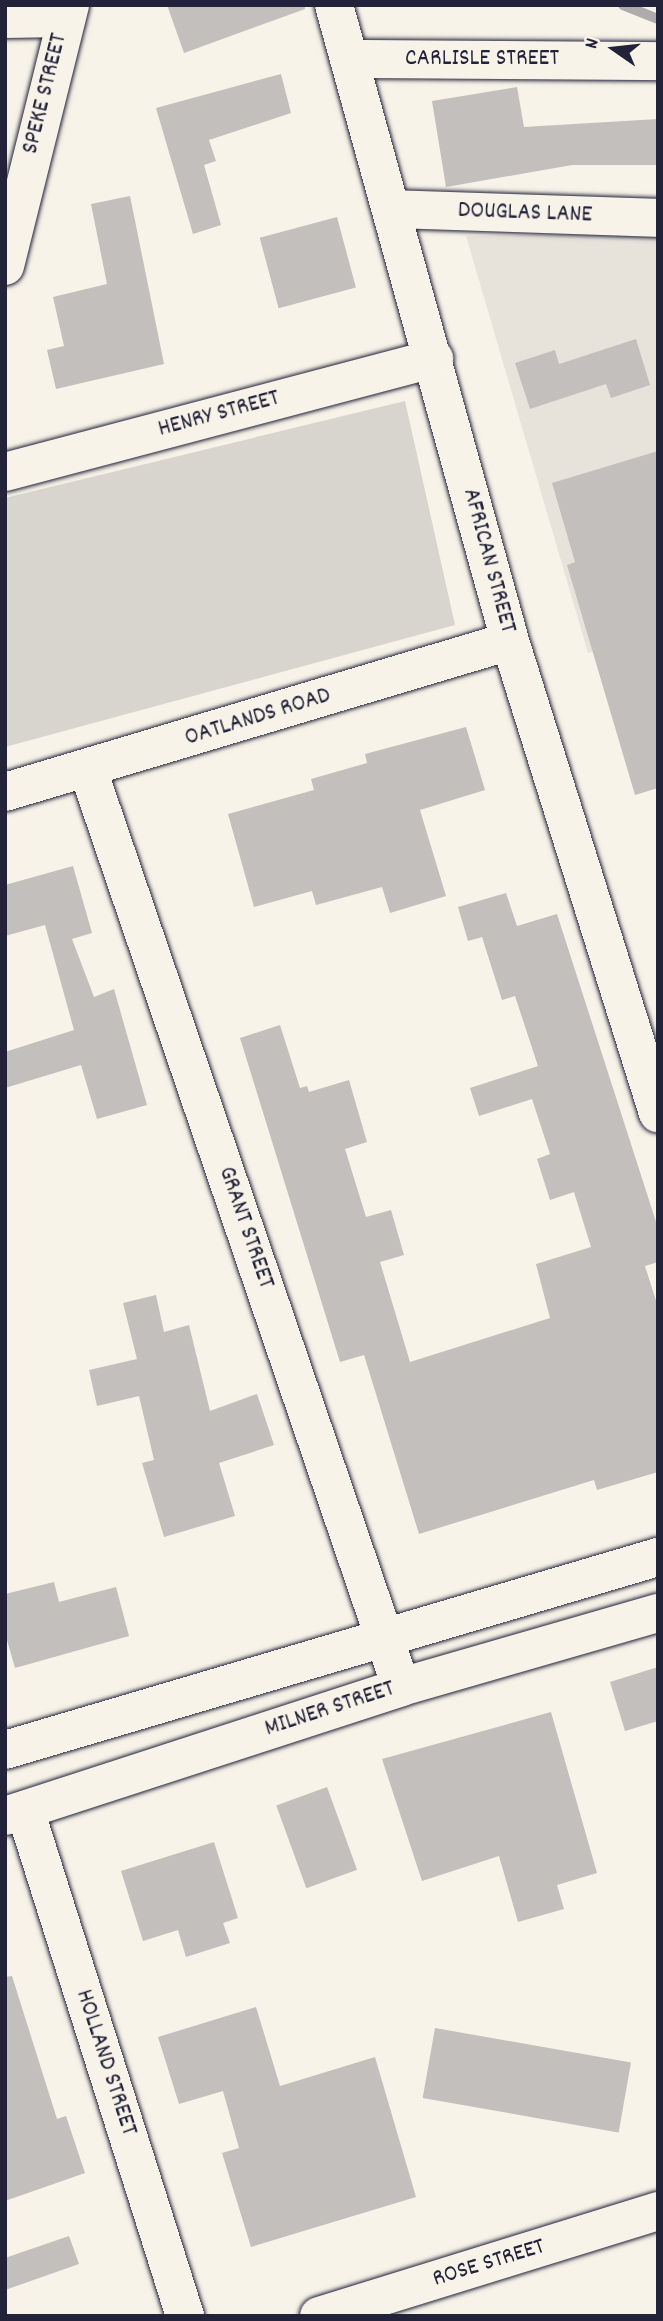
<!DOCTYPE html>
<style>
body{margin:0}
#map{position:relative;width:663px;height:2321px;overflow:hidden;background:#f7f3e8;font-family:Dekko,sans-serif}
div>[style]{position:absolute}
.built>*{inset:0;background:#e7e3db}
.green>*{inset:0;background:#d8d5cf}
.stream>*{height:10px;margin:-5px;padding:0 5px;transform-origin:5px;border-radius:5px;background:#aeabad}
.building>*{inset:0;background:#c2bfbd;transform-origin:0 0}
.roads{filter:drop-shadow(0 0 2px #22223b) drop-shadow(0 0 2px #22223b)}
.minor>*{height:38px;margin:-19px;padding:0 19px;transform-origin:19px;border-radius:19px;background:#f7f3e8}
span{translate:-50% -50%;white-space:nowrap;text-align:center;line-height:1.15;-webkit-text-stroke:5px #f7f3e8;paint-order:stroke}
.street-label{font-size:24px;color:#22223b}
.frame{position:absolute;inset:0;border:7px solid #22223b;pointer-events:none}
.north{position:absolute;left:579px;top:14px;width:70px;height:70px;-webkit-text-stroke:5px #f7f3e8;paint-order:stroke;rotate:284deg;font-size:19px;font-weight:700;line-height:28px;text-align:center;color:#22223b}
.north::after{content:'';display:block;margin:auto;width:24px;height:32px;background:#22223b;clip-path:polygon(50% 0,100% 100%,50% 72%,0 100%)}
</style>
<div id="map">
<div class="built">
<div style="clip-path:polygon(658px 234px,658px 632px,588px 653px,466px 236px)"></div>
</div>
<div class="green">
<div style="clip-path:polygon(405px 401px,455px 625px,5px 747px,5px 498px)"></div>
</div>
<div class="stream">
<div style="left:623px;top:5px;width:38px;rotate:22deg"></div>
</div>
<div class="building">
<div style="clip-path:polygon(167px 5px,305px 5px,305px 9px,184px 53px)"></div>
<div style="clip-path:polygon(281px 74px,291px 113px,209px 140px,216px 161px,204px 165px,221px 225px,193px 234px,156px 108px)"></div>
<div style="clip-path:polygon(517px 87px,524px 127px,658px 119px,658px 165px,572px 165px,446px 187px,432px 101px)"></div>
<div style="clip-path:polygon(130px 196px,164px 364px,56px 389px,47px 350px,64px 346px,53px 297px,107px 284px,91px 204px)"></div>
<div style="left:337px;top:217px;width:73px;height:80px;rotate:75deg"></div>
<div style="clip-path:polygon(636px 339px,650px 385px,611px 398px,606px 384px,530px 409px,515px 363px,555px 350px,559px 364px)"></div>
<div style="clip-path:polygon(658px 451px,658px 788px,635px 795px,567px 565px,575px 562px,552px 483px)"></div>
<div style="clip-path:polygon(466px 727px,485px 790px,420px 810px,446px 896px,390px 913px,382px 887px,316px 905px,312px 891px,254px 907px,228px 814px,314px 790px,311px 779px,367px 763px,365px 754px)"></div>
<div style="clip-path:polygon(73px 866px,92px 933px,72px 939px,94px 997px,114px 989px,147px 1105px,97px 1119px,81px 1065px,5px 1088px,5px 1052px,74px 1030px,45px 925px,5px 936px,5px 885px)"></div>
<div style="clip-path:polygon(506px 893px,517px 926px,557px 914px,658px 1228px,658px 1262px,645px 1266px,658px 1307px,658px 1472px,597px 1490px,594px 1480px,419px 1534px,364px 1355px,340px 1362px,240px 1038px,280px 1025px,300px 1088px,307px 1086px,309px 1092px,349px 1080px,367px 1142px,345px 1149px,366px 1217px,391px 1210px,404px 1255px,380px 1262px,410px 1362px,550px 1318px,536px 1264px,591px 1247px,574px 1192px,550px 1200px,537px 1159px,550px 1154px,532px 1099px,479px 1116px,470px 1088px,538px 1066px,515px 996px,502px 1000px,482px 937px,468px 941px,458px 907px)"></div>
<div style="clip-path:polygon(156px 1295px,164px 1332px,189px 1325px,210px 1411px,257px 1394px,274px 1445px,219px 1463px,235px 1516px,164px 1537px,142px 1463px,154px 1460px,139px 1396px,97px 1406px,89px 1370px,137px 1359px,123px 1303px)"></div>
<div style="clip-path:polygon(54px 1582px,59px 1602px,116px 1587px,129px 1636px,15px 1668px,5px 1633px,5px 1594px)"></div>
<div style="clip-path:polygon(658px 1667px,658px 1721px,625px 1731px,610px 1682px)"></div>
<div style="clip-path:polygon(551px 1712px,597px 1873px,557px 1885px,564px 1909px,518px 1922px,499px 1856px,422px 1881px,382px 1759px)"></div>
<div style="left:327px;top:1787px;width:88px;height:54px;rotate:70deg"></div>
<div style="clip-path:polygon(214px 1842px,238px 1918px,223px 1923px,230px 1943px,186px 1957px,178px 1930px,143px 1941px,121px 1871px)"></div>
<div style="clip-path:polygon(12px 1976px,57px 2119px,66px 2116px,85px 2173px,5px 2201px,5px 1977px)"></div>
<div style="clip-path:polygon(256px 2007px,280px 2086px,375px 2057px,416px 2197px,251px 2247px,222px 2153px,239px 2148px,223px 2091px,179px 2104px,158px 2037px)"></div>
<div style="left:435px;top:2028px;width:199px;height:71px;rotate:10deg"></div>
<div style="clip-path:polygon(69px 2236px,79px 2264px,5px 2290px,5px 2258px)"></div>
</div>
<div class="roads">
<div class="minor">
<div style="left:334px;top:5px;width:660px;rotate:74.53deg"></div>
<div style="left:510px;top:641px;width:495px;rotate:72.6deg"></div>
<div style="left:5px;top:19px;width:60px;rotate:-1deg"></div>
<div style="left:349px;top:59px;width:309px;rotate:0.4deg"></div>
<div style="left:392px;top:209px;width:266px;rotate:1.9deg"></div>
<div style="left:5px;top:266px;width:269px;rotate:-76deg"></div>
<div style="left:5px;top:472px;width:444px;rotate:-14.8deg"></div>
<div style="left:88px;top:770px;width:969px;rotate:71.15deg"></div>
<div style="left:5px;top:792px;width:527px;rotate:-16.65deg"></div>
<div style="left:5px;top:1750px;width:681px;rotate:-16.47deg"></div>
<div style="left:25px;top:1810px;width:531px;rotate:72.45deg"></div>
<div style="left:5px;top:1816px;width:416px;rotate:-18deg"></div>
<div style="left:401px;top:1687px;width:267px;rotate:-16.1deg"></div>
<div style="left:319px;top:2316px;width:355px;rotate:-17.2deg"></div>
</div>
</div>
<div class="street-label">
<span style="left:482px;top:60px">CARLISLE STREET</span>
<span style="left:46px;top:94px;rotate:-76deg">SPEKE STREET</span>
<span style="left:525px;top:214px;rotate:2deg">DOUGLAS LANE</span>
<span style="left:219px;top:415px;rotate:-15deg">HENRY STREET</span>
<span style="left:488px;top:561px;rotate:75deg">AFRICAN STREET</span>
<span style="left:258px;top:718px;rotate:-17deg">OATLANDS ROAD</span>
<span style="left:245px;top:1228px;rotate:71deg">GRANT STREET</span>
<span style="left:330px;top:1710px;rotate:-18deg">MILNER STREET</span>
<span style="left:105px;top:2063px;rotate:72deg">HOLLAND STREET</span>
<span style="left:489px;top:2264px;rotate:-17deg">ROSE STREET</span>
</div>
<div class="frame"></div>
<div class="north">N</div>
</div>
